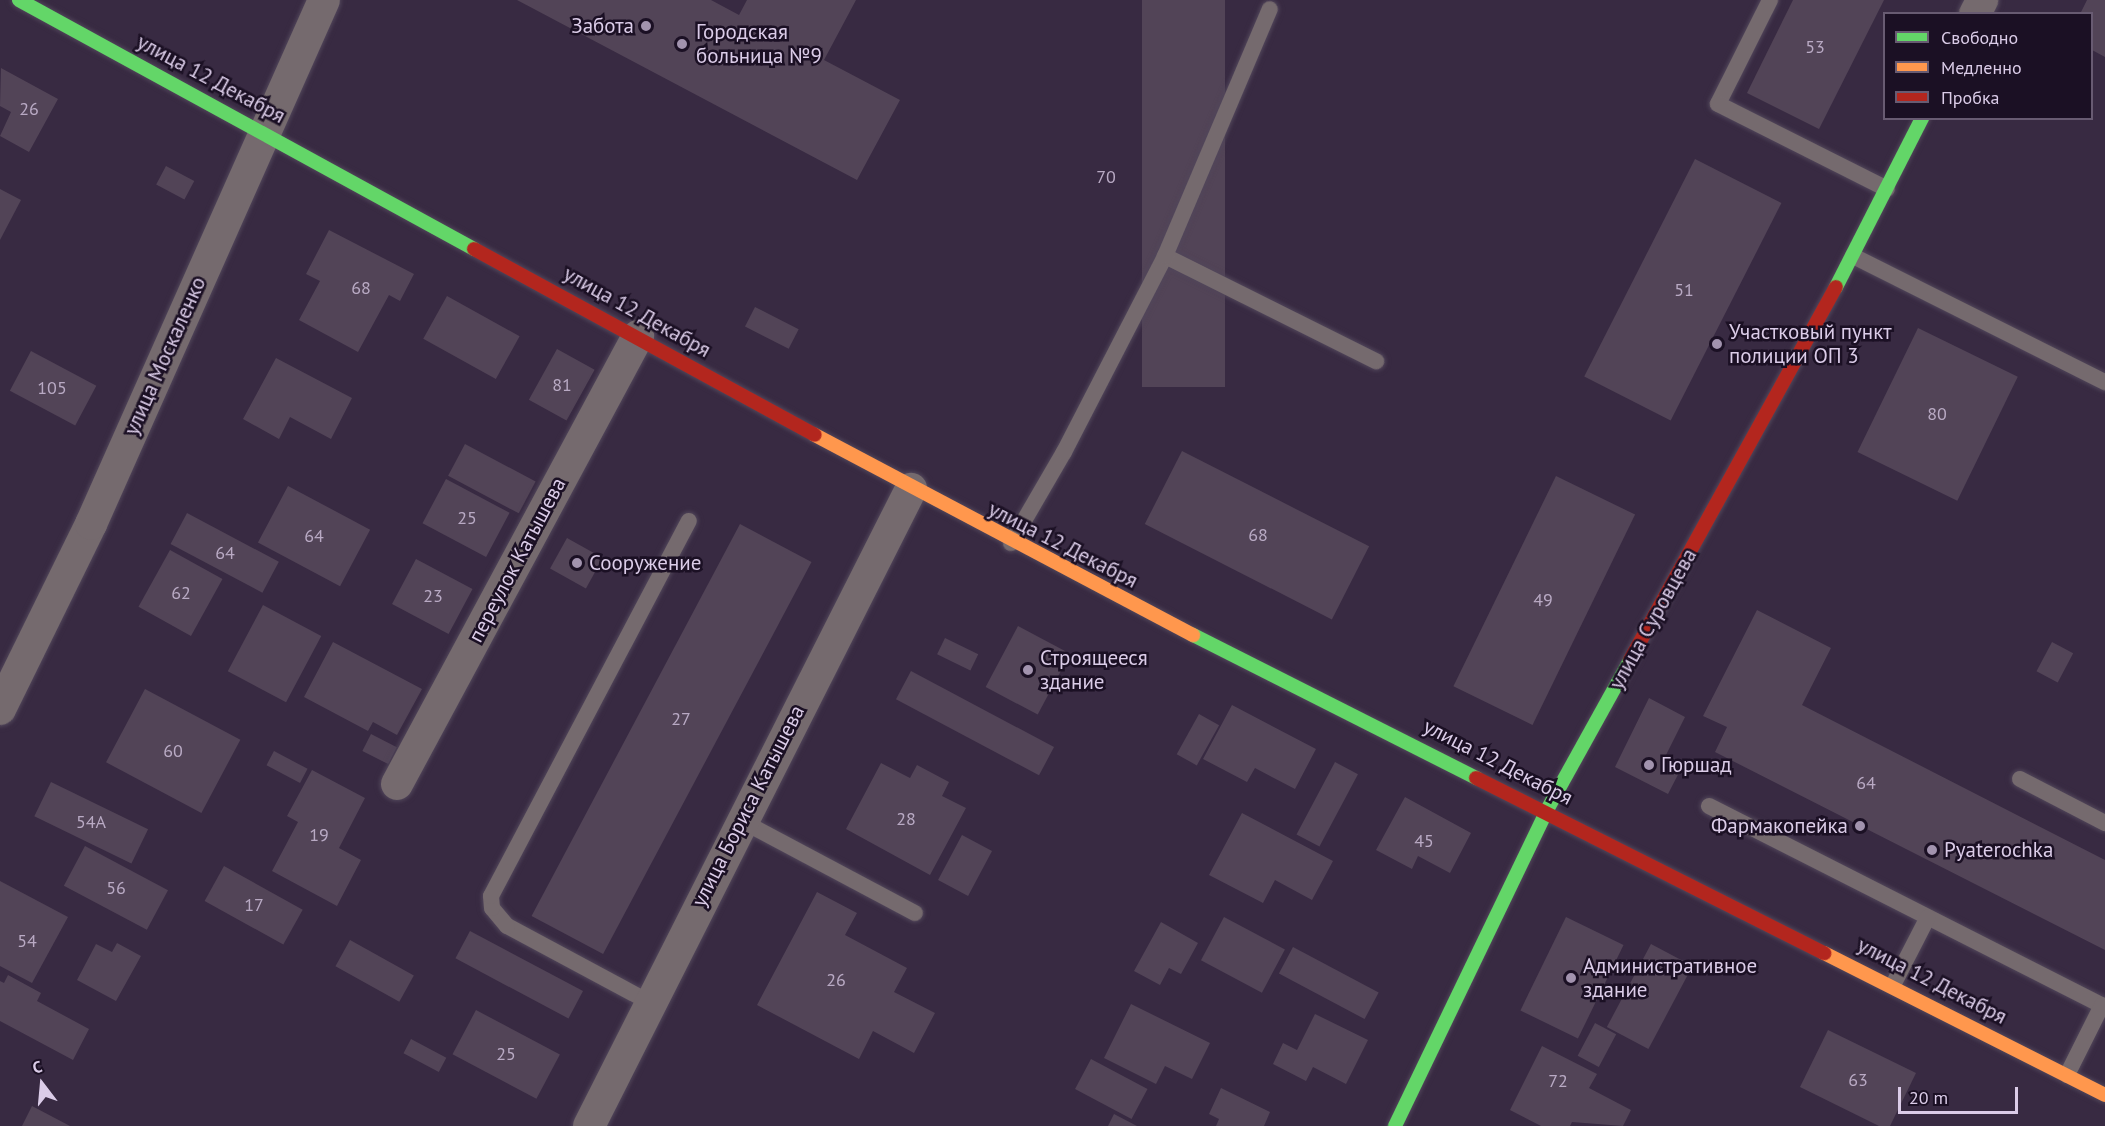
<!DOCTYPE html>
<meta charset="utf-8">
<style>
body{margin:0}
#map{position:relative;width:2105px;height:1126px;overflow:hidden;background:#382a42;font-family:"PT Sans",sans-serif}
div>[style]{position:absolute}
.building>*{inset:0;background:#524457;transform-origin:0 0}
.roads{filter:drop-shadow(0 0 2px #51465a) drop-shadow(0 0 2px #51465a)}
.lane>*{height:16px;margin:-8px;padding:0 8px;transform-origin:8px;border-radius:8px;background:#756a6e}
.street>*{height:32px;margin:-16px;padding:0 16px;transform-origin:16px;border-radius:16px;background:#756a6e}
.fast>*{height:14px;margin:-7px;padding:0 7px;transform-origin:7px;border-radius:7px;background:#63d668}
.slow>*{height:14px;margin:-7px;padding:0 7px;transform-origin:7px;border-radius:7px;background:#ff974d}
.jam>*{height:14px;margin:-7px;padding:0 7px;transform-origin:7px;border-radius:7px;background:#b3261e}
.dots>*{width:16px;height:16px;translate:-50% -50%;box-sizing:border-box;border:3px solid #1b1024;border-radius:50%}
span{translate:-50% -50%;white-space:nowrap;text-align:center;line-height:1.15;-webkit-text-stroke:5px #1b1024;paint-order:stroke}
.number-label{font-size:18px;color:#b9aac4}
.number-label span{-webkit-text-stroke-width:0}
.poi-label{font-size:21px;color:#dbcce8}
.right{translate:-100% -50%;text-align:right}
.left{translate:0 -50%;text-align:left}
.street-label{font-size:21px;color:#dbcce8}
.legend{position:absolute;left:1883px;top:12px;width:210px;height:108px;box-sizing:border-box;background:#1b1024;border:2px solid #685b72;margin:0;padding:8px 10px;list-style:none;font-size:18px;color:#dbcce8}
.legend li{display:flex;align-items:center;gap:12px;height:30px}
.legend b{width:30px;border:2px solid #685b72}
.north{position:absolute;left:12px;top:1054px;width:60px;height:60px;-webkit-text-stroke:4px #1b1024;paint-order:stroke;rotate:344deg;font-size:16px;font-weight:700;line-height:24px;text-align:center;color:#dbcce8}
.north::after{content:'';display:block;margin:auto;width:21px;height:27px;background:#dbcce8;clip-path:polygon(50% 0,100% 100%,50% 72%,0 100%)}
.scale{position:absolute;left:1898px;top:1087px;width:120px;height:27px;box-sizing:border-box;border:3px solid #dbcce8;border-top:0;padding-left:8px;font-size:18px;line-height:21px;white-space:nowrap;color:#dbcce8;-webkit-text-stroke:4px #1b1024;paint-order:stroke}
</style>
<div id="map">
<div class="building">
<div style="clip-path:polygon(517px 0,711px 0,739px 15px,747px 0,856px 0,824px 60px,900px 100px,857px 180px)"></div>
<div style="left:1142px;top:0;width:83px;height:387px"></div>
<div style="clip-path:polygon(1793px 0,1884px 0,1819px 129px,1747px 93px)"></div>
<div style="clip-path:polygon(2087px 0,2105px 0,2105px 57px,2092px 50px,2092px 14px,2080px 14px)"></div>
<div style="clip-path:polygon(1px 68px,58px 99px,29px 152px,0 136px,11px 112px,0 106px)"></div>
<div style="left:1695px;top:159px;width:97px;height:244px;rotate:27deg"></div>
<div style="left:166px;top:166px;width:32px;height:21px;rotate:28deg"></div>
<div style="clip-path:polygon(0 189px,21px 200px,0 240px)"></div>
<div style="clip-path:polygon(329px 230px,414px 274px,400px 301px,389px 295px,358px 352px,299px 320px,320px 281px,306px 274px)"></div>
<div style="left:447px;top:296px;width:83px;height:49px;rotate:29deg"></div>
<div style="left:755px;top:307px;width:49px;height:22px;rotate:27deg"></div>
<div style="left:1918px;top:328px;width:111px;height:138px;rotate:26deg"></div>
<div style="left:557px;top:349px;width:43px;height:58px;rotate:29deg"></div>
<div style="left:31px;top:351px;width:74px;height:45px;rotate:28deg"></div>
<div style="clip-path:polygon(276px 358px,352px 398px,331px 439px,290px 417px,279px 439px,243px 419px)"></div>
<div style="left:465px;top:444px;width:80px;height:36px;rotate:28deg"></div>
<div style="left:1182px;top:451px;width:210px;height:82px;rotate:27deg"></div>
<div style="left:1556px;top:476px;width:88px;height:234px;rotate:26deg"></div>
<div style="left:446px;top:479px;width:72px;height:50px;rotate:28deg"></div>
<div style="left:288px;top:486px;width:93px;height:64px;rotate:28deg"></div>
<div style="left:187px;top:513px;width:104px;height:35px;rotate:28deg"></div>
<div style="left:740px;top:524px;width:81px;height:444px;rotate:28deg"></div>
<div style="left:567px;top:538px;width:41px;height:35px;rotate:29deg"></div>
<div style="left:170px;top:550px;width:60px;height:65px;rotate:29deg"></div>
<div style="left:416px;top:559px;width:64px;height:51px;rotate:28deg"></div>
<div style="left:263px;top:605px;width:66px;height:75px;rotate:28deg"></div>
<div style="clip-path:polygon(1757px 610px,1831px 648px,1802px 705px,2105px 860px,2105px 950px,1715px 752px,1727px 727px,1703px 716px)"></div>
<div style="left:1018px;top:626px;width:59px;height:69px;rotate:28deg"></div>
<div style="left:945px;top:638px;width:37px;height:18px;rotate:26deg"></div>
<div style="clip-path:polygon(333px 642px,422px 689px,397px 735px,373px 722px,368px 731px,304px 697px)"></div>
<div style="left:2052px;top:642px;width:24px;height:33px;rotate:28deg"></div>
<div style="left:911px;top:671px;width:162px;height:32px;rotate:28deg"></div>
<div style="left:145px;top:689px;width:108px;height:83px;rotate:28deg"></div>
<div style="clip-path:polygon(1649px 698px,1685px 717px,1666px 755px,1684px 763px,1668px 794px,1615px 767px)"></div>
<div style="clip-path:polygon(1232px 705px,1316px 749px,1295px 789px,1255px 768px,1247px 782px,1203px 759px)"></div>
<div style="left:1199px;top:714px;width:23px;height:46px;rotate:29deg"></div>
<div style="left:371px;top:734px;width:29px;height:19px;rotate:27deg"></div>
<div style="left:274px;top:751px;width:38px;height:16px;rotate:28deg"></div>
<div style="left:1335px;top:762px;width:26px;height:82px;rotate:28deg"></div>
<div style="clip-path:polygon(881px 763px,910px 778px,917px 765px,949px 782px,942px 796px,966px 808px,930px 875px,846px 829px)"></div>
<div style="clip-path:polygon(312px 770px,365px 798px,339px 848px,361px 860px,337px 906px,272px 871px,298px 822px,287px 816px)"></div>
<div style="left:51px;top:782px;width:108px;height:38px;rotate:26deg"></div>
<div style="clip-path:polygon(1405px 797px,1471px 833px,1450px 873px,1418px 856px,1412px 869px,1376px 850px)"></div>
<div style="clip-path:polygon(1242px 813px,1333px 861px,1312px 900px,1275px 880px,1263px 903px,1209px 875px)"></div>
<div style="left:962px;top:835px;width:34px;height:51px;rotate:28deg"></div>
<div style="left:85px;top:846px;width:94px;height:45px;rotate:28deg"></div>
<div style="left:224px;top:866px;width:90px;height:40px;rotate:29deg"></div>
<div style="clip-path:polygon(0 881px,68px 917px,32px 983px,0 966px)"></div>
<div style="clip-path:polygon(817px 892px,857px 913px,845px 935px,907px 968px,894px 992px,935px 1013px,914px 1053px,873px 1031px,859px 1059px,757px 1005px)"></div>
<div style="left:1224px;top:917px;width:69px;height:49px;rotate:28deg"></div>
<div style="left:1566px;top:917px;width:64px;height:104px;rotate:26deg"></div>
<div style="clip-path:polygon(1161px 922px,1198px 943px,1181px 974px,1169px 968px,1160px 985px,1134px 971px)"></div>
<div style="left:470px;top:931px;width:128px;height:31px;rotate:28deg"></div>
<div style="left:350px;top:940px;width:73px;height:30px;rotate:29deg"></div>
<div style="clip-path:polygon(117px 943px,141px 956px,116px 1001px,77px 980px,96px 944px,112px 952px)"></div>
<div style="left:1651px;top:944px;width:47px;height:94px;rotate:28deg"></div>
<div style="left:1293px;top:947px;width:97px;height:30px;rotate:28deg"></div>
<div style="clip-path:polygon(8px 975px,41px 993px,37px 1001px,89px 1029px,73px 1060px,0 1021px,0 981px,4px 983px)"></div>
<div style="clip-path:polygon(1131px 1004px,1210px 1043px,1192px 1079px,1165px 1066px,1156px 1084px,1104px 1058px)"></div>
<div style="left:476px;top:1010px;width:95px;height:50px;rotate:28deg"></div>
<div style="clip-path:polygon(1315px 1014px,1368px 1040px,1346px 1084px,1313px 1067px,1306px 1081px,1273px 1064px,1283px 1043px,1297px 1050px)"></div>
<div style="left:1595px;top:1023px;width:24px;height:37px;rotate:28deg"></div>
<div style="clip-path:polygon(1828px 1030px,1916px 1073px,1890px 1126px,1879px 1126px,1800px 1087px)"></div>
<div style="left:411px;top:1039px;width:40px;height:16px;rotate:28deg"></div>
<div style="clip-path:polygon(1542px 1046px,1597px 1074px,1589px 1088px,1631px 1110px,1623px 1126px,1572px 1122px,1570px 1126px,1541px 1126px,1510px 1110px)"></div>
<div style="left:1091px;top:1059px;width:64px;height:34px;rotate:28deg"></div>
<div style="clip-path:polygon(1221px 1088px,1270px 1112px,1264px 1126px,1216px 1126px,1219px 1119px,1209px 1114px)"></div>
<div style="clip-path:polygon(32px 1106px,70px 1126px,22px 1126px)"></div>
<div style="clip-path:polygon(1114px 1114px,1137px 1126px,1108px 1126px)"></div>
</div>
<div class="roads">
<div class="lane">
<div style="left:1770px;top:0;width:116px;rotate:116.6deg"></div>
<div style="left:1718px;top:104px;width:189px;rotate:26.7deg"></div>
<div style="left:1165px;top:256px;width:236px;rotate:26.5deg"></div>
<div style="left:1853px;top:256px;width:282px;rotate:26.6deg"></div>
<div style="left:1011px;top:543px;width:105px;rotate:-59.8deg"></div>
<div style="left:1064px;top:452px;width:220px;rotate:-62.7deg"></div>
<div style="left:1165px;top:256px;width:268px;rotate:-67deg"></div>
<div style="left:2020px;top:779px;width:96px;rotate:27.4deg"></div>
<div style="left:1709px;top:806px;width:444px;rotate:26.9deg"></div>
<div style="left:740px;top:820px;width:198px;rotate:28deg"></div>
<div style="left:1893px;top:985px;width:76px;rotate:-62.8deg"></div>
<div style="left:649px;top:1002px;width:161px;rotate:-151.8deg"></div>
<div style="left:507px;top:926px;width:23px;rotate:-130deg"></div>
<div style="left:492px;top:908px;width:12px;rotate:-95deg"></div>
<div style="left:491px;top:896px;width:424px;rotate:-62.2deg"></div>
<div style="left:2067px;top:1075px;width:78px;rotate:-63.4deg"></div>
</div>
<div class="street">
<div style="left:1975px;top:14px;width:16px;rotate:-63deg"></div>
<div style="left:0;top:709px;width:206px;rotate:-63.8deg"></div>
<div style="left:91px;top:524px;width:573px;rotate:-66.03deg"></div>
<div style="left:397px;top:784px;width:509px;rotate:-61.72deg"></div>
<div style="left:589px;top:1126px;width:714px;rotate:-63.18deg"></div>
</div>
<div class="fast">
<div style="left:19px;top:0;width:519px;rotate:28.69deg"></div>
<div style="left:1836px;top:287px;width:190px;rotate:-63deg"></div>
<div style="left:1193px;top:635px;width:317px;rotate:26.8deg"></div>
<div style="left:1395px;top:1126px;width:351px;rotate:-64.3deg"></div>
<div style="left:1547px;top:810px;width:171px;rotate:-61deg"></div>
</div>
<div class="slow">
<div style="left:815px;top:435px;width:428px;rotate:27.9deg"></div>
<div style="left:1824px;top:953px;width:315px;rotate:26.8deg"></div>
</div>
<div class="jam">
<div style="left:474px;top:249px;width:388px;rotate:28.6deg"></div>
<div style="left:1630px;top:660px;width:426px;rotate:-61.1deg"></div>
<div style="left:1476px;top:778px;width:390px;rotate:26.7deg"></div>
</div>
</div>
<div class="dots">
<div style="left:646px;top:26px;background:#a293ae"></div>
<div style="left:682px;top:44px;background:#a293ae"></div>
<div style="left:1717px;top:344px;background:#a293ae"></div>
<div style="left:577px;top:563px;background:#a293ae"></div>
<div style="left:1028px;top:670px;background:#a293ae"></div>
<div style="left:1649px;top:765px;background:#a293ae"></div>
<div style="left:1860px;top:826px;background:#a293ae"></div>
<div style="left:1932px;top:850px;background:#a293ae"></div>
<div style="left:1571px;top:978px;background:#a293ae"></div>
</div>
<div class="number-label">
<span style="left:1815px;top:47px">53</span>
<span style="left:29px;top:109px">26</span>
<span style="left:1106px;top:177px">70</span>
<span style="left:361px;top:288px">68</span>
<span style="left:1684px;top:290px">51</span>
<span style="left:562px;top:385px">81</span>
<span style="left:52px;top:388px">105</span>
<span style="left:1937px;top:414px">80</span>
<span style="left:467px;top:518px">25</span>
<span style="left:1258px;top:535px">68</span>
<span style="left:314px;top:536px">64</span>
<span style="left:225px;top:553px">64</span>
<span style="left:181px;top:593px">62</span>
<span style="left:433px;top:596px">23</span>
<span style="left:1543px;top:600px">49</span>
<span style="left:681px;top:719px">27</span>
<span style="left:173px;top:751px">60</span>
<span style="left:1866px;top:783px">64</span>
<span style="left:906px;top:819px">28</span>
<span style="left:91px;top:822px">54А</span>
<span style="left:319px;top:835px">19</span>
<span style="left:1424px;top:841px">45</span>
<span style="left:116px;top:888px">56</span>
<span style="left:254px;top:905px">17</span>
<span style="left:27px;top:941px">54</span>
<span style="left:836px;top:980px">26</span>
<span style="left:506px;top:1054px">25</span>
<span style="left:1858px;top:1080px">63</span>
<span style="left:1558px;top:1081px">72</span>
</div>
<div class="poi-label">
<span class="right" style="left:634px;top:26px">Забота</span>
<span class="left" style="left:696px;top:44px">Городская<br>больница №9</span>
<span class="left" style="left:1729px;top:344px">Участковый пункт<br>полиции ОП 3</span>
<span class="left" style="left:589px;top:563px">Сооружение</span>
<span class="left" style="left:1040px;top:670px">Строящееся<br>здание</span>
<span class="left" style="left:1661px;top:765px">Гюршад</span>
<span class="right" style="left:1848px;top:826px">Фармакопейка</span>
<span class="left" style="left:1944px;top:850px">Pyaterochka</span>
<span class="left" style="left:1583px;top:978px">Административное<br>здание</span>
</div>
<div class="street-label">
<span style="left:211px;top:79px;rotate:28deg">улица 12 Декабря</span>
<span style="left:637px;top:312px;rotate:29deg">улица 12 Декабря</span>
<span style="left:165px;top:356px;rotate:-66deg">улица Москаленко</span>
<span style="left:1063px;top:545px;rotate:27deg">улица 12 Декабря</span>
<span style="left:517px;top:560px;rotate:-62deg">переулок Катышева</span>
<span style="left:1653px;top:619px;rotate:-61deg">улица Суровцева</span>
<span style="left:1498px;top:762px;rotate:27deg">улица 12 Декабря</span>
<span style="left:748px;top:806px;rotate:-63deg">улица Бориса Катышева</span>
<span style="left:1932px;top:981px;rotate:27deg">улица 12 Декабря</span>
</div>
<ul class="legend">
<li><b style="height:8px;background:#63d668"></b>Свободно</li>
<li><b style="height:8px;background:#ff974d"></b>Медленно</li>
<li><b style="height:8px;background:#b3261e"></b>Пробка</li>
</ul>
<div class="north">С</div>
<div class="scale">20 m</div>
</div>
